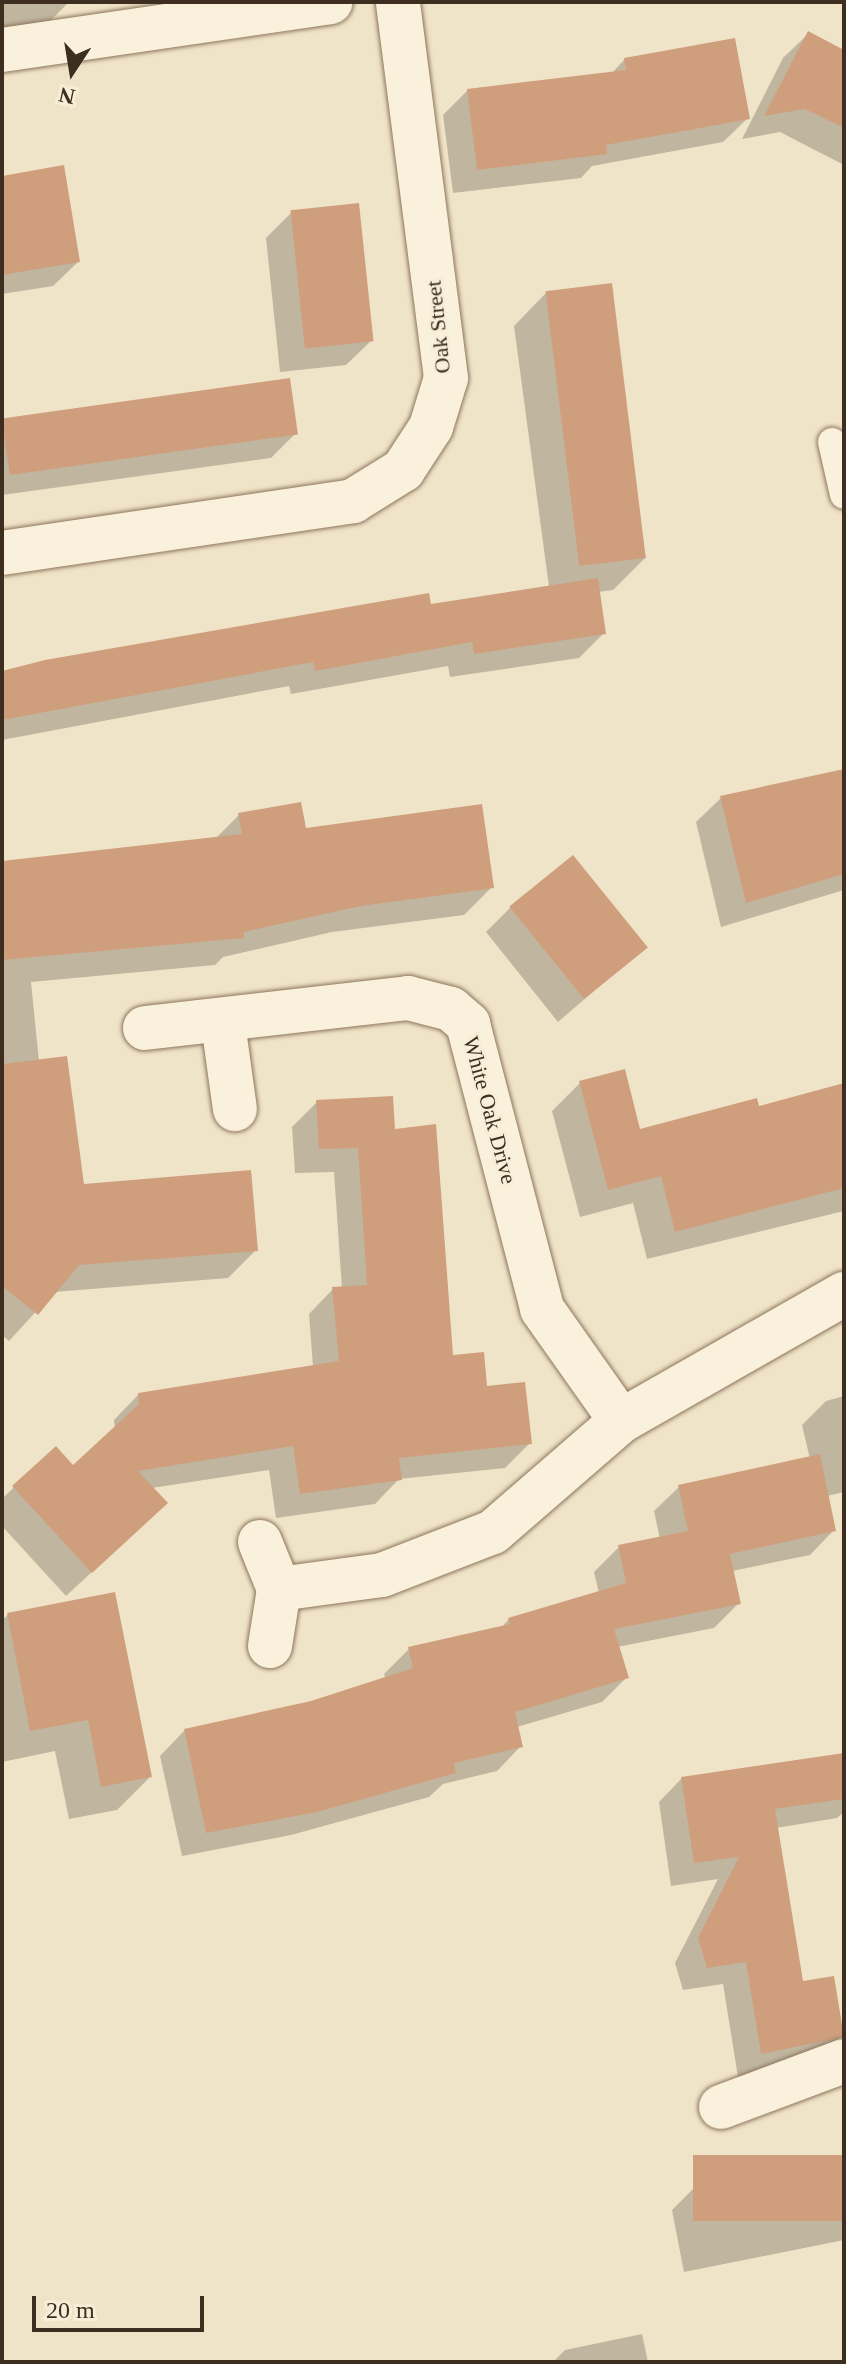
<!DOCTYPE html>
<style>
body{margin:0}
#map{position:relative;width:846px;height:2364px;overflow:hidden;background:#f0e4c8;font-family:"Times New Roman",serif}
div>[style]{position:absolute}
.shadow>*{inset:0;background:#0003}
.building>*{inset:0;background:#cf9f7d;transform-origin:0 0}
.roads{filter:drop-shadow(0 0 2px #8d765c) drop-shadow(0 0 2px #8d765c)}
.service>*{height:28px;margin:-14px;padding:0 14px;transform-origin:14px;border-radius:14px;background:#faf1dc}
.minor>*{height:44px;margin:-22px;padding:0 22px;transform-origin:22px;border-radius:22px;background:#faf1dc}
span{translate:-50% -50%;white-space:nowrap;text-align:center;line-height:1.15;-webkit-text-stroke:6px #f7eed8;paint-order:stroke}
.street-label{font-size:22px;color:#3d2e20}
.frame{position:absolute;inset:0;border:4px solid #3d2e20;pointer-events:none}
.north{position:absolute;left:32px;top:32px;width:80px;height:80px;-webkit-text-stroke:6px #f7eed8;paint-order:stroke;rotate:192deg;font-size:22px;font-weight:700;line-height:32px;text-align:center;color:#3d2e20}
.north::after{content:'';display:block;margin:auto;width:28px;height:36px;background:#3d2e20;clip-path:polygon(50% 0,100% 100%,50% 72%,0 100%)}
.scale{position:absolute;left:32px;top:2296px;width:172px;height:36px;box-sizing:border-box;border:4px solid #3d2e20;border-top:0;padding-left:10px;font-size:24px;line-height:28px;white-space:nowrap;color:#3d2e20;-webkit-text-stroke:6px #f7eed8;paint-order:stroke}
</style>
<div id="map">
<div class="shadow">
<div style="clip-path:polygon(2px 2px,69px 2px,48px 23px,2px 30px)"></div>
<div style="clip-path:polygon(808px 34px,844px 52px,844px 165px,780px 132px,742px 139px,783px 58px)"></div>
<div style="clip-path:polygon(625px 59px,748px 118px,723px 142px,592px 166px,581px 178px,453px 193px,443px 115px,468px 90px,611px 74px)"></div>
<div style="clip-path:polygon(2px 178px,78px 262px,53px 286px,2px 294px)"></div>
<div style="clip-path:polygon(291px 213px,371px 341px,346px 365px,280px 372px,266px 238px)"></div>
<div style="clip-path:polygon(546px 293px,646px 557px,613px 590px,598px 592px,604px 633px,579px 658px,450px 677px,448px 666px,291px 694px,289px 686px,2px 740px,2px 671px,427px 596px,429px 606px,549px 587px,514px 326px)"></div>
<div style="clip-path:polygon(2px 419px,296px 433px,271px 458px,2px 495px)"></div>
<div style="clip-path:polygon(844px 771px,844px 890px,721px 927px,696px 822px,721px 798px)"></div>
<div style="clip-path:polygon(239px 815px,492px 887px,464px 915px,332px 932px,223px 957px,215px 965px,31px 982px,39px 1061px,83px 1186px,256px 1250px,228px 1278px,54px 1292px,9px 1341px,2px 1335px,2px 863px,215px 839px)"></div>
<div style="clip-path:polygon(510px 908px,645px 947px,558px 1022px,486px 932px)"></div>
<div style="clip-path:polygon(580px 1083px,639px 1131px,757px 1109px,844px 1085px,844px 1211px,647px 1259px,633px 1203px,580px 1217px,552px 1111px)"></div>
<div style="clip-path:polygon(317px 1102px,393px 1131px,451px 1357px,486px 1388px,530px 1443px,505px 1468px,399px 1479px,375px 1504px,276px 1518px,269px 1470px,152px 1488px,166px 1503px,66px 1596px,2px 1526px,2px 1499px,14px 1487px,73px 1468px,115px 1429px,114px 1420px,138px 1395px,313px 1367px,309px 1314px,333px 1289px,342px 1289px,334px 1172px,295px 1173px,292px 1127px)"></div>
<div style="clip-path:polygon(844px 1396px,844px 1492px,827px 1496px,834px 1530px,810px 1555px,732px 1571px,739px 1603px,714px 1628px,617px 1647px,626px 1678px,602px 1702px,517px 1727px,521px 1746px,497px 1771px,443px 1784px,429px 1797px,291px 1835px,182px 1856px,160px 1756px,184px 1731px,312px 1702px,386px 1679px,384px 1674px,409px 1649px,501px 1628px,509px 1619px,599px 1593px,594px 1572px,619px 1547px,660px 1539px,654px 1511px,679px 1487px,810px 1459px,802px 1425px,826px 1401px)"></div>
<div style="clip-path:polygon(8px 1615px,150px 1777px,117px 1810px,69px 1819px,55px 1751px,2px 1762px,2px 1620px)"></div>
<div style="clip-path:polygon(844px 1754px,844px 1812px,837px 1818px,776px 1828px,802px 1983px,842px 2036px,818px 2060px,738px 2077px,723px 1984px,683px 1990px,675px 1963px,718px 1879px,671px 1886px,659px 1802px,682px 1778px)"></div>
<div style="clip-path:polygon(844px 2158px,844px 2240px,684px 2272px,672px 2210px,697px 2185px)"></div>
<div style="clip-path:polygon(642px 2334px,648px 2362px,553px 2362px,565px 2350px)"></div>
</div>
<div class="building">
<div style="clip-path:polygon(808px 31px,844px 50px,844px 128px,805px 109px,764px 116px)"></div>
<div style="clip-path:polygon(735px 38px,750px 119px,606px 145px,607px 154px,477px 170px,467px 89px,626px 70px,624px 58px)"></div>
<div style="clip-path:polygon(64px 165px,80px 262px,2px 275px,2px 176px)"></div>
<div style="left:359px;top:203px;width:139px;height:69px;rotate:84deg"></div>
<div style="left:612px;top:283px;width:277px;height:67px;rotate:83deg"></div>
<div style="left:290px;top:378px;width:57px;height:291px;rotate:82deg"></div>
<div style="clip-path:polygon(598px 578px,606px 634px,474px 654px,472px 642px,315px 671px,313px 662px,2px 720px,2px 671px,45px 660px,429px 593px,431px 604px)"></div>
<div style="clip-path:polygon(844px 769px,844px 874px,746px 903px,720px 796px)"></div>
<div style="clip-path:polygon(301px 802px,306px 828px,482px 804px,494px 888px,361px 906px,244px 932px,244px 938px,2px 960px,2px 861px,242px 834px,238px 813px)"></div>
<div style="left:573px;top:855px;width:119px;height:82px;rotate:51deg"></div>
<div style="clip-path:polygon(67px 1056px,84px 1184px,251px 1170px,258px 1251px,79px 1265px,38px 1315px,2px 1286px,2px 1064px)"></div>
<div style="clip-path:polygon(625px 1069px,640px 1129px,757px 1098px,759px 1106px,844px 1083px,844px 1188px,675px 1232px,661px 1176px,608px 1190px,579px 1081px)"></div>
<div style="clip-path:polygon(393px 1096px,395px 1129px,436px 1124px,453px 1355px,484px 1352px,487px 1386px,525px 1382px,532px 1444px,399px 1458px,402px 1480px,300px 1494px,293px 1446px,138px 1471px,168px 1503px,92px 1573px,12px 1486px,56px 1446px,73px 1465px,139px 1404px,138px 1393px,339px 1361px,332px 1287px,367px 1285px,358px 1148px,319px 1149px,316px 1100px)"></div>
<div style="clip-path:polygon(820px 1454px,836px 1531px,730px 1554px,741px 1604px,614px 1629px,629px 1678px,515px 1712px,523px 1747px,454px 1763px,456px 1773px,317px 1812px,206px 1833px,184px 1729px,311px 1701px,413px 1668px,408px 1647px,510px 1624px,508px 1618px,626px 1583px,618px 1545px,688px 1531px,678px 1485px)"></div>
<div style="clip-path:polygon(115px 1592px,152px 1777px,101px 1787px,88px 1720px,30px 1731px,7px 1613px)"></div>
<div style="clip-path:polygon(844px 1753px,844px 1799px,775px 1809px,803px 1981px,834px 1976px,844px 2037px,761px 2054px,746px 1962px,707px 1968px,698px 1938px,739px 1857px,694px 1863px,681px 1777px)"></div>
<div style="left:844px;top:2155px;width:66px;height:151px;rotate:90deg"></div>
</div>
<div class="roads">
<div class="service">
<div style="left:832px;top:442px;width:54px;rotate:77.2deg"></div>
</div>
<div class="minor">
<div style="left:2px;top:50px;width:332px;rotate:-8.3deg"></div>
<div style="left:2px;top:553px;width:355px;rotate:-8.4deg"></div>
<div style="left:353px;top:501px;width:59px;rotate:-31.8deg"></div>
<div style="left:403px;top:470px;width:51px;rotate:-56.9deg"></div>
<div style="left:431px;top:427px;width:51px;rotate:-73deg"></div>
<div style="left:446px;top:378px;width:379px;rotate:-97.3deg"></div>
<div style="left:223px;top:1023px;width:87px;rotate:82.1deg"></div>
<div style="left:145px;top:1028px;width:265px;rotate:-6.5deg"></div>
<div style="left:408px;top:998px;width:44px;rotate:14.3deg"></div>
<div style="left:451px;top:1009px;width:23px;rotate:41deg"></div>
<div style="left:468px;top:1024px;width:294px;rotate:75.4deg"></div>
<div style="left:542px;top:1309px;width:137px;rotate:54.8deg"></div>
<div style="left:260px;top:1542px;width:51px;rotate:68deg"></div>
<div style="left:279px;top:1589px;width:104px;rotate:-7.7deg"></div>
<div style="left:382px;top:1575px;width:119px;rotate:-21.2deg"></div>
<div style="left:493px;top:1532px;width:169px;rotate:-40.9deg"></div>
<div style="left:621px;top:1421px;width:257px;rotate:-29.7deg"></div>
<div style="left:270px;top:1646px;width:58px;rotate:-81deg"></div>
<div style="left:721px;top:2107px;width:131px;rotate:-20.5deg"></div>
</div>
</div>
<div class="street-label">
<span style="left:438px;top:327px;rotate:-96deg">Oak Street</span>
<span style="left:490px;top:1110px;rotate:75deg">White Oak Drive</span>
</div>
<div class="frame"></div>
<div class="north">N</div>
<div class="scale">20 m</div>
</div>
